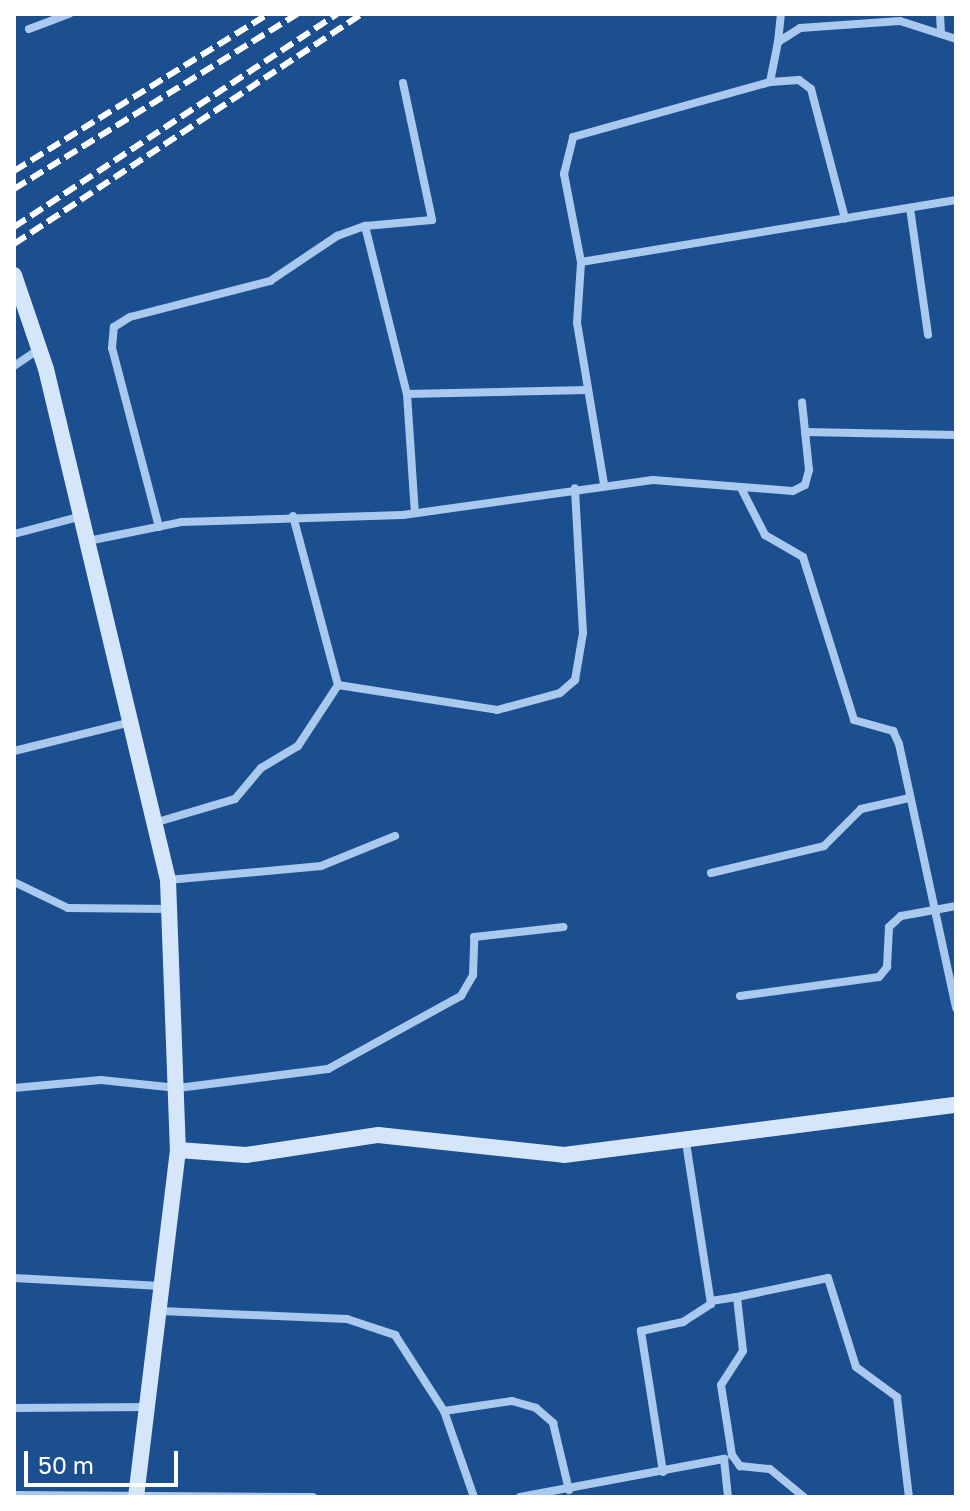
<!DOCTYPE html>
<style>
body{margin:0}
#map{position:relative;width:970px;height:1511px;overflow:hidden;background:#1b4f8f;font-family:"Golos Text",sans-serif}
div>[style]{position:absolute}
.street>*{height:8px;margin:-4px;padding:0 4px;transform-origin:4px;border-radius:4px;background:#a9c9ee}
.secondary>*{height:16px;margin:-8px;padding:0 8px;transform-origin:8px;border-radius:8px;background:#d6e6fa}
.rail>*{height:6px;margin-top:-3px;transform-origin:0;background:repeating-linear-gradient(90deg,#fff 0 14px,transparent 0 20px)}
span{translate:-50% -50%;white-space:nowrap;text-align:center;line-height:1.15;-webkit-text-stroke:7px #1b4f8f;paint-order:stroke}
.frame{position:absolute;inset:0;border:16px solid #fff;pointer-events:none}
.scale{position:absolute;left:24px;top:1451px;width:154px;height:36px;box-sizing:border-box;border:4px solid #fff;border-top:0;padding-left:10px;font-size:24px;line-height:28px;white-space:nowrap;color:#fff;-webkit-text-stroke:6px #1b4f8f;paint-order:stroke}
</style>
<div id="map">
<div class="street">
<div style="left:940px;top:14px;width:19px;rotate:87deg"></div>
<div style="left:29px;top:29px;width:43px;rotate:-20.6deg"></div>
<div style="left:778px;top:42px;width:28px;rotate:-84deg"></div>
<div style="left:770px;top:82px;width:29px;rotate:-4deg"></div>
<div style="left:799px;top:80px;width:15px;rotate:37deg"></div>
<div style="left:811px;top:89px;width:134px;rotate:75.3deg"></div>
<div style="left:403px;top:83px;width:140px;rotate:78deg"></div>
<div style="left:432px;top:220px;width:67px;rotate:174.9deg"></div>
<div style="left:365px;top:226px;width:173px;rotate:76deg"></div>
<div style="left:407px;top:394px;width:119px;rotate:86.2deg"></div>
<div style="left:910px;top:208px;width:128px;rotate:81.9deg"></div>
<div style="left:581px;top:262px;width:380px;rotate:-9.4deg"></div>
<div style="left:14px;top:366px;width:30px;rotate:-34deg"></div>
<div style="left:407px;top:394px;width:180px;rotate:-1.3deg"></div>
<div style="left:805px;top:432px;width:151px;rotate:1.1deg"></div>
<div style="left:604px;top:484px;width:163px;rotate:-99.5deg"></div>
<div style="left:577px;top:323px;width:61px;rotate:-86.2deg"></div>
<div style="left:581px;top:262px;width:90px;rotate:-100.9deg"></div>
<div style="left:564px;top:174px;width:38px;rotate:-76deg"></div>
<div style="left:573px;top:137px;width:205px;rotate:-15.6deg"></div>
<div style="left:770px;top:82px;width:41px;rotate:-78.7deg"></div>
<div style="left:778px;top:42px;width:26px;rotate:-32deg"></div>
<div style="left:800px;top:28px;width:100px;rotate:-4deg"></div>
<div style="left:900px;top:21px;width:59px;rotate:17.8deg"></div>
<div style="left:742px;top:490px;width:51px;rotate:62.9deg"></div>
<div style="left:765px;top:535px;width:44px;rotate:30.1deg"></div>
<div style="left:803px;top:557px;width:171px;rotate:72.6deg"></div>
<div style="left:854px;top:720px;width:41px;rotate:15.8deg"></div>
<div style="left:893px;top:731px;width:14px;rotate:65deg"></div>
<div style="left:899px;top:744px;width:270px;rotate:77.8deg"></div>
<div style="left:293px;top:516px;width:175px;rotate:75.1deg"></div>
<div style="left:338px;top:685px;width:161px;rotate:8.9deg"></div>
<div style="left:497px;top:710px;width:65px;rotate:-15.1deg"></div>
<div style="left:560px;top:693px;width:20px;rotate:-41deg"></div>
<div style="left:575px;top:680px;width:48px;rotate:-80.3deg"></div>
<div style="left:583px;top:633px;width:145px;rotate:-93.2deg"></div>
<div style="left:159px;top:527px;width:185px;rotate:-104.7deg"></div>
<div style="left:112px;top:348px;width:21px;rotate:-85deg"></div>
<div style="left:114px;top:327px;width:19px;rotate:-32deg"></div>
<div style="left:130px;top:317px;width:145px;rotate:-14.4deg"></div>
<div style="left:270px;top:281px;width:81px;rotate:-33.9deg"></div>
<div style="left:337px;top:236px;width:30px;rotate:-20deg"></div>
<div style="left:14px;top:534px;width:70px;rotate:-14.8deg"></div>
<div style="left:88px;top:541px;width:95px;rotate:-11.5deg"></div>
<div style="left:181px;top:522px;width:222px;rotate:-1.8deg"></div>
<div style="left:403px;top:515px;width:252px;rotate:-8deg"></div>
<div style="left:653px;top:480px;width:140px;rotate:4.5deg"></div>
<div style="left:793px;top:491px;width:13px;rotate:-27deg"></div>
<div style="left:805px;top:485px;width:16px;rotate:-75deg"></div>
<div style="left:809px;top:470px;width:68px;rotate:-95.9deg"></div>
<div style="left:14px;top:751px;width:116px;rotate:-13.9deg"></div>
<div style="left:154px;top:823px;width:84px;rotate:-16.5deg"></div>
<div style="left:235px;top:799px;width:40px;rotate:-50deg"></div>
<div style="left:261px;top:768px;width:43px;rotate:-30.7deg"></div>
<div style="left:298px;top:746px;width:73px;rotate:-56.7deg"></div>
<div style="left:711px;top:873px;width:116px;rotate:-13.4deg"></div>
<div style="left:824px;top:846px;width:52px;rotate:-45deg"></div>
<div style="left:861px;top:809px;width:49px;rotate:-12.9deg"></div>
<div style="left:168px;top:880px;width:154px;rotate:-5.2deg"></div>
<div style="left:321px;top:866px;width:80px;rotate:-22.1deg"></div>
<div style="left:14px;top:882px;width:60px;rotate:25.7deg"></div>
<div style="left:68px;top:908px;width:102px;rotate:0.6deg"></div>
<div style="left:740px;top:996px;width:140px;rotate:-7.8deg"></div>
<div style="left:879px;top:977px;width:13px;rotate:-51deg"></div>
<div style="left:887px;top:967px;width:40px;rotate:-87.1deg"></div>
<div style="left:889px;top:927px;width:16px;rotate:-43deg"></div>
<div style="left:901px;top:916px;width:56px;rotate:-10.3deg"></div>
<div style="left:14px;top:1088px;width:87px;rotate:-5.3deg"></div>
<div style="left:101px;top:1080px;width:77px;rotate:5.9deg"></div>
<div style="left:178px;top:1088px;width:151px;rotate:-7.2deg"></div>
<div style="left:328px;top:1069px;width:152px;rotate:-28.8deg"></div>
<div style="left:461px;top:996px;width:24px;rotate:-60deg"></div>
<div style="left:473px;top:975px;width:38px;rotate:-88deg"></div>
<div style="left:474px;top:937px;width:90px;rotate:-6.4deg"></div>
<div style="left:14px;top:1278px;width:147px;rotate:3.1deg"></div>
<div style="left:737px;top:1297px;width:93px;rotate:-11.8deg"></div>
<div style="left:828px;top:1278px;width:93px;rotate:72.5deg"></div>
<div style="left:856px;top:1367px;width:51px;rotate:36.2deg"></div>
<div style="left:897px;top:1397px;width:101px;rotate:83.2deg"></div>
<div style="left:711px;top:1301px;width:26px;rotate:-9deg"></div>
<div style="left:737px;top:1297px;width:54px;rotate:83.7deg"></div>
<div style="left:743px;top:1351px;width:40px;rotate:122.9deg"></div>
<div style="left:721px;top:1385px;width:71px;rotate:81.1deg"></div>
<div style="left:732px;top:1455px;width:14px;rotate:54deg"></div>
<div style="left:740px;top:1466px;width:30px;rotate:6deg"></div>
<div style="left:770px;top:1469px;width:44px;rotate:39.5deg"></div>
<div style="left:161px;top:1311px;width:186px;rotate:2.5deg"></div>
<div style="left:347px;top:1319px;width:51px;rotate:18.4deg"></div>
<div style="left:395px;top:1335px;width:90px;rotate:57.2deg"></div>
<div style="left:444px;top:1411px;width:91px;rotate:70.8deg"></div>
<div style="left:14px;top:1408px;width:135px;rotate:-0.4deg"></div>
<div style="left:444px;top:1411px;width:69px;rotate:-8.4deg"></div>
<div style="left:512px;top:1401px;width:25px;rotate:16deg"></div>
<div style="left:536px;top:1408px;width:23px;rotate:41deg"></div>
<div style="left:553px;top:1423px;width:69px;rotate:76.6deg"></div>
<div style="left:663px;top:1472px;width:143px;rotate:-98.9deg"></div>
<div style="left:641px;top:1331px;width:43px;rotate:-12.1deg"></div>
<div style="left:683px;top:1322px;width:33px;rotate:-33deg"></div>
<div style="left:711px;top:1304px;width:164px;rotate:-98.8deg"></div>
<div style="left:14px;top:1495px;width:299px;rotate:0.4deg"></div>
<div style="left:520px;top:1497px;width:208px;rotate:-10.6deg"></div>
<div style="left:724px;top:1459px;width:38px;rotate:84deg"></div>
</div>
<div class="secondary">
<div style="left:14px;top:275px;width:99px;rotate:71.2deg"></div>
<div style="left:46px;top:369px;width:525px;rotate:76.57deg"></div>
<div style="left:168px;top:880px;width:270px;rotate:87.9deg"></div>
<div style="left:178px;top:1150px;width:350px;rotate:96.9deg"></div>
<div style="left:178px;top:1150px;width:68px;rotate:4.2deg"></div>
<div style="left:246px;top:1155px;width:134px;rotate:-8.6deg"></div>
<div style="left:378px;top:1135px;width:187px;rotate:6.1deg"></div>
<div style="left:564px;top:1155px;width:395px;rotate:-7.3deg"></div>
</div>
<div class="rail">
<div style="left:14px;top:171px;width:299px;rotate:-31.7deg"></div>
<div style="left:14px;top:189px;width:333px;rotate:-31.7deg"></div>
<div style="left:14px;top:227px;width:387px;rotate:-33.4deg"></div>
<div style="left:14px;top:244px;width:416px;rotate:-33.5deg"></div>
</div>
<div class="frame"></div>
<div class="scale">50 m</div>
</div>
